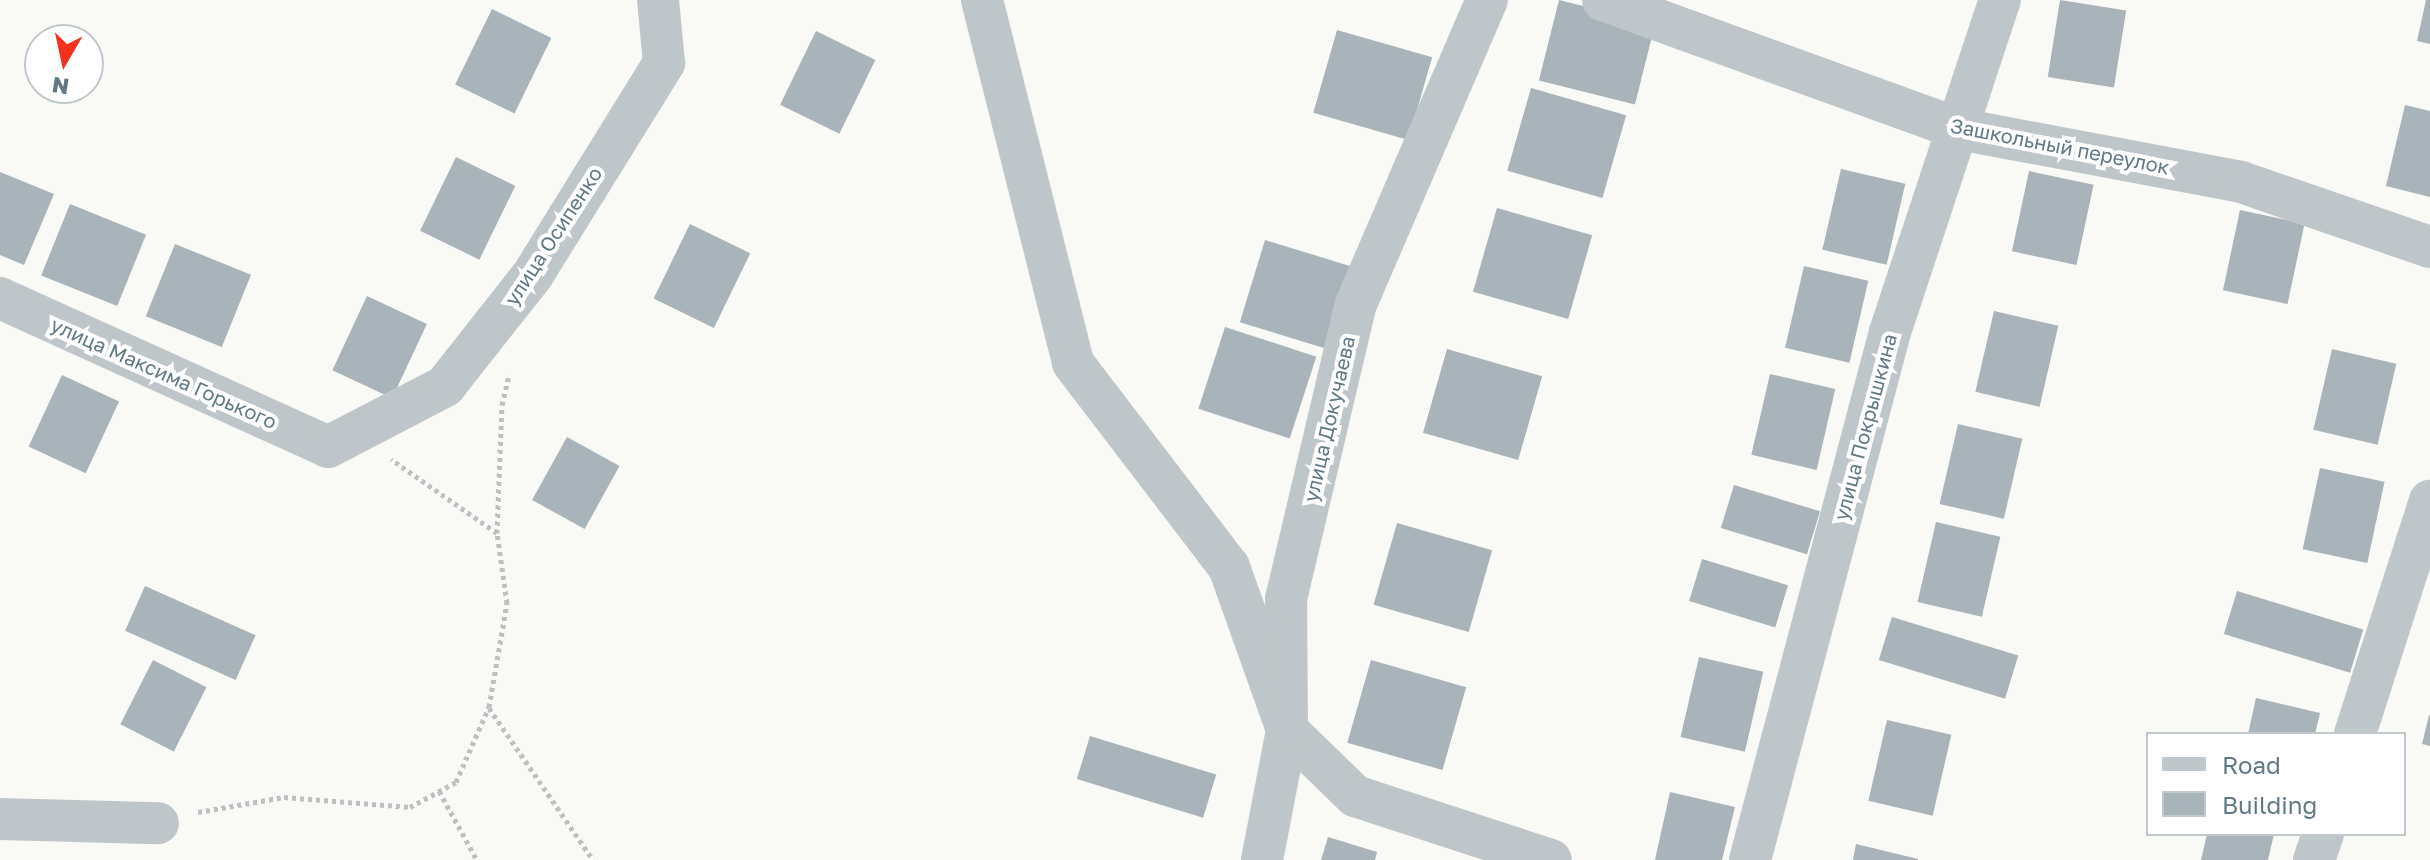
<!DOCTYPE html>
<meta charset="utf-8">
<style>
body{margin:0}
#map{position:relative;width:2430px;height:860px;overflow:hidden;background:#f9f9f6;font-family:"Golos Text",sans-serif}
div>[style]{position:absolute}
.building>*{inset:0;background:#a8b4b9;transform-origin:0 0}
.path>*{height:5px;margin-top:-2.5px;transform-origin:0;background:repeating-linear-gradient(90deg,#bcc0c3 0 4px,transparent 0 8px)}
.minor>*{height:42px;margin:-21px;padding:0 21px;transform-origin:21px;border-radius:21px;background:#bfc6c9}
span{translate:-50% -50%;white-space:nowrap;text-align:center;line-height:1.15;-webkit-text-stroke:8px #fff;paint-order:stroke}
.street-label{font-size:20px;color:#617984}
.legend{position:absolute;left:2146px;top:732px;width:260px;height:104px;box-sizing:border-box;background:#fff;border:2px solid #c0c9ce;margin:0;padding:10px 14px;list-style:none;font-size:24px;color:#617984}
.legend li{display:flex;align-items:center;gap:16px;height:40px}
.legend b{width:40px;border:2px solid #c0c9ce}
.north{position:absolute;left:24px;top:24px;width:80px;height:80px;box-sizing:border-box;background:#fff;border:2px solid #c0c9ce;border-radius:50%;rotate:189deg;font-size:22px;font-weight:700;line-height:32px;text-align:center;color:#617984}
.north::after{content:'';display:block;margin:auto;width:28px;height:36px;background:#f4321b;clip-path:polygon(50% 0,100% 100%,50% 72%,0 100%)}
</style>
<div id="map">
<div class="building">
<div style="left:1559px;top:0;width:99px;height:83px;rotate:14deg"></div>
<div style="left:2060px;top:0;width:67px;height:78px;rotate:9deg"></div>
<div style="clip-path:polygon(2426px 0,2430px 0,2430px 44px,2417px 41px)"></div>
<div style="left:492px;top:9px;width:66px;height:84px;rotate:26deg"></div>
<div style="left:1337px;top:30px;width:99px;height:86px;rotate:16deg"></div>
<div style="left:816px;top:31px;width:66px;height:82px;rotate:26deg"></div>
<div style="left:1531px;top:88px;width:99px;height:86px;rotate:16deg"></div>
<div style="clip-path:polygon(2405px 105px,2430px 111px,2430px 197px,2386px 186px)"></div>
<div style="left:456px;top:157px;width:66px;height:82px;rotate:26deg"></div>
<div style="left:1841px;top:169px;width:66px;height:83px;rotate:13deg"></div>
<div style="left:2029px;top:171px;width:66px;height:82px;rotate:12deg"></div>
<div style="clip-path:polygon(0 172px,54px 194px,24px 265px,0 255px)"></div>
<div style="left:70px;top:204px;width:82px;height:77px;rotate:22deg"></div>
<div style="left:1497px;top:208px;width:99px;height:87px;rotate:16deg"></div>
<div style="left:2240px;top:210px;width:66px;height:82px;rotate:12deg"></div>
<div style="left:690px;top:224px;width:67px;height:83px;rotate:26deg"></div>
<div style="left:1265px;top:240px;width:98px;height:86px;rotate:17deg"></div>
<div style="left:175px;top:244px;width:82px;height:78px;rotate:22deg"></div>
<div style="left:1804px;top:266px;width:66px;height:84px;rotate:13deg"></div>
<div style="left:367px;top:296px;width:66px;height:82px;rotate:25deg"></div>
<div style="left:1994px;top:311px;width:66px;height:83px;rotate:13deg"></div>
<div style="left:1225px;top:327px;width:96px;height:86px;rotate:18deg"></div>
<div style="left:1447px;top:349px;width:99px;height:87px;rotate:16deg"></div>
<div style="left:2332px;top:349px;width:66px;height:83px;rotate:13deg"></div>
<div style="left:1770px;top:374px;width:67px;height:83px;rotate:13deg"></div>
<div style="left:62px;top:375px;width:63px;height:79px;rotate:25deg"></div>
<div style="left:1958px;top:424px;width:66px;height:82px;rotate:13deg"></div>
<div style="left:567px;top:437px;width:60px;height:72px;rotate:29deg"></div>
<div style="left:2320px;top:468px;width:66px;height:83px;rotate:12deg"></div>
<div style="left:1734px;top:485px;width:90px;height:45px;rotate:17deg"></div>
<div style="left:1936px;top:522px;width:66px;height:82px;rotate:13deg"></div>
<div style="left:1397px;top:523px;width:99px;height:85px;rotate:16deg"></div>
<div style="left:1702px;top:559px;width:90px;height:44px;rotate:17deg"></div>
<div style="left:145px;top:586px;width:121px;height:49px;rotate:24deg"></div>
<div style="left:2237px;top:591px;width:132px;height:45px;rotate:17deg"></div>
<div style="left:1892px;top:617px;width:132px;height:45px;rotate:17deg"></div>
<div style="left:1699px;top:657px;width:66px;height:82px;rotate:13deg"></div>
<div style="left:153px;top:660px;width:60px;height:72px;rotate:27deg"></div>
<div style="left:1371px;top:660px;width:99px;height:86px;rotate:16deg"></div>
<div style="clip-path:polygon(2256px 698px,2320px 713px,2315px 734px,2248px 734px)"></div>
<div style="clip-path:polygon(2429px 715px,2430px 716px,2430px 746px,2422px 744px)"></div>
<div style="left:1887px;top:720px;width:66px;height:83px;rotate:13deg"></div>
<div style="left:1090px;top:736px;width:132px;height:45px;rotate:17deg"></div>
<div style="clip-path:polygon(1670px 792px,1735px 807px,1722px 860px,1655px 860px)"></div>
<div style="clip-path:polygon(2207px 834px,2274px 834px,2268px 860px,2201px 860px)"></div>
<div style="clip-path:polygon(1328px 837px,1377px 852px,1375px 860px,1321px 860px)"></div>
<div style="clip-path:polygon(1856px 844px,1918px 859px,1918px 860px,1853px 860px)"></div>
</div>
<div class="path">
<div style="left:497px;top:533px;width:128px;rotate:-87.8deg"></div>
<div style="left:502px;top:405px;width:32px;rotate:-77deg"></div>
<div style="left:489px;top:708px;width:184px;rotate:55.6deg"></div>
<div style="left:439px;top:791px;width:79px;rotate:61.2deg"></div>
<div style="left:198px;top:812px;width:87px;rotate:-9.9deg"></div>
<div style="left:284px;top:797px;width:126px;rotate:4.5deg"></div>
<div style="left:410px;top:807px;width:52px;rotate:-28.5deg"></div>
<div style="left:456px;top:782px;width:82px;rotate:-66.3deg"></div>
<div style="left:489px;top:707px;width:106px;rotate:-80.2deg"></div>
<div style="left:507px;top:603px;width:71px;rotate:-98.1deg"></div>
<div style="left:497px;top:533px;width:129px;rotate:-145.1deg"></div>
</div>
<div class="minor">
<div style="left:982px;top:0;width:374px;rotate:75.9deg"></div>
<div style="left:1073px;top:363px;width:257px;rotate:52.6deg"></div>
<div style="left:1229px;top:567px;width:173px;rotate:70.4deg"></div>
<div style="left:1287px;top:730px;width:95px;rotate:44.1deg"></div>
<div style="left:1355px;top:796px;width:206px;rotate:18.1deg"></div>
<div style="left:1603px;top:0;width:379px;rotate:19.9deg"></div>
<div style="left:1959px;top:129px;width:287px;rotate:10.6deg"></div>
<div style="left:2241px;top:182px;width:200px;rotate:19deg"></div>
<div style="left:0;top:298px;width:360px;rotate:24.4deg"></div>
<div style="left:328px;top:447px;width:132px;rotate:-27.5deg"></div>
<div style="left:445px;top:386px;width:140px;rotate:-51.7deg"></div>
<div style="left:532px;top:276px;width:251px;rotate:-58.2deg"></div>
<div style="left:664px;top:63px;width:63px;rotate:-95.4deg"></div>
<div style="left:2355px;top:734px;width:245px;rotate:-72.2deg"></div>
<div style="left:0;top:819px;width:158px;rotate:1.5deg"></div>
<div style="left:1262px;top:860px;width:132px;rotate:-79.1deg"></div>
<div style="left:1287px;top:730px;width:131px;rotate:-90.4deg"></div>
<div style="left:1286px;top:599px;width:303px;rotate:-76.7deg"></div>
<div style="left:1356px;top:304px;width:331px;rotate:-66.7deg"></div>
<div style="left:1750px;top:860px;width:546px;rotate:-75.15deg"></div>
<div style="left:1890px;top:332px;width:350px;rotate:-71.7deg"></div>
<div style="left:2314px;top:860px;width:28px;rotate:-71deg"></div>
</div>
<div class="street-label">
<span style="left:2060px;top:146px;rotate:11deg">Зашкольный переулок</span>
<span style="left:553px;top:236px;rotate:-57deg">улица Осипенко</span>
<span style="left:164px;top:373px;rotate:24deg">улица Максима Горького</span>
<span style="left:1329px;top:419px;rotate:-77deg">улица Докучаева</span>
<span style="left:1865px;top:427px;rotate:-75deg">улица Покрышкина</span>
</div>
<ul class="legend">
<li><b style="height:10px;background:#bfc6c9"></b>Road</li>
<li><b style="height:22px;background:#a8b4b9"></b>Building</li>
</ul>
<div class="north">N</div>
</div>
